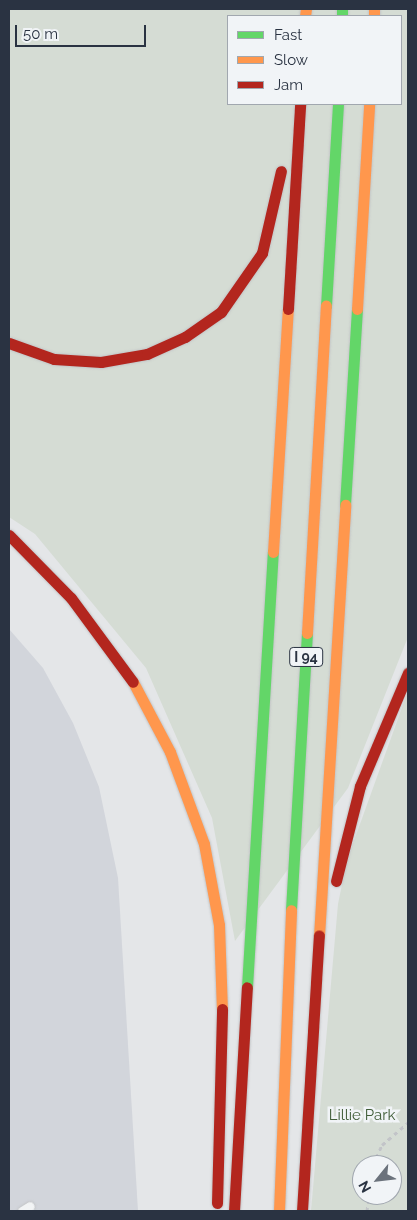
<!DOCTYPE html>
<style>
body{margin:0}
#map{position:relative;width:417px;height:1220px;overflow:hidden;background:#e4e6e8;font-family:Raleway,sans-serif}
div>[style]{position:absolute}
.built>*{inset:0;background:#d2d5db}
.green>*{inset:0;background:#d5dcd4}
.path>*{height:3px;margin-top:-1.5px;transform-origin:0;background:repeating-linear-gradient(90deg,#c2c4c8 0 4px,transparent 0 8px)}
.roads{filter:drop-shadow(0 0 1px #c2c4c6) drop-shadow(0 0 1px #c2c4c6)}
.lane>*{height:9px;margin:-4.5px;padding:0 4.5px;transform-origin:4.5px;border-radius:4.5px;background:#f2f4f5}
.fast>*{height:11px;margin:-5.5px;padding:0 5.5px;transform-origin:5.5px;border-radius:5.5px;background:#63d668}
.slow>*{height:11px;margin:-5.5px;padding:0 5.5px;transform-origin:5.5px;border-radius:5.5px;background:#ff974d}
.jam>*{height:11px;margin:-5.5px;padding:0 5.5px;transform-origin:5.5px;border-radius:5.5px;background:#b3261e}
span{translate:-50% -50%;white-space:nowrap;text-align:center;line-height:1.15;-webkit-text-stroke:5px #f1f4f7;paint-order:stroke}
.shield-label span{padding:1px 4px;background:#f1f4f7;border:1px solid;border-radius:4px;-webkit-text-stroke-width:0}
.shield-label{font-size:14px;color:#2a3342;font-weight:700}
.park-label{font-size:15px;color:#405d38}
.frame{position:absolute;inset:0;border:10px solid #2a3342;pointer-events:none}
.legend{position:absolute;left:227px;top:15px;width:175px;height:90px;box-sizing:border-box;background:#f1f4f7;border:1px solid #a1a7af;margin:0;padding:6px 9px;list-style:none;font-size:15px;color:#2a3342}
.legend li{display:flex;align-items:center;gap:10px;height:25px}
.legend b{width:25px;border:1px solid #a1a7af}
.north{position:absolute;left:352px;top:1155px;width:50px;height:50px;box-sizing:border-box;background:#f1f4f7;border:1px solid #a1a7af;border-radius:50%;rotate:241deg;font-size:14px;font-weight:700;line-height:20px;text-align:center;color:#2a3342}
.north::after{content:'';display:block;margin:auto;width:18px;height:22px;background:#6b727c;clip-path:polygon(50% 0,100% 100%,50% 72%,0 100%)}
.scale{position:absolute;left:15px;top:25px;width:131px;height:22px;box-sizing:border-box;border:2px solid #2a3342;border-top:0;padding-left:6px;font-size:15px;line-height:18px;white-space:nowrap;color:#2a3342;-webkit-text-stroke:4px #f1f4f7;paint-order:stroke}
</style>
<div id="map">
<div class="built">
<div style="clip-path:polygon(9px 629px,43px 668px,73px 723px,99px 787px,118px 878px,138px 1211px,9px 1211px)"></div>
</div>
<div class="green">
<div style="clip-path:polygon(evenodd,9px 9px,408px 9px,408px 637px,348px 788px,235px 941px,212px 818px,146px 668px,35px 534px,9px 517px,9px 9px,228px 16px,401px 16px,401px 104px,228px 104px,228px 16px)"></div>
<div style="clip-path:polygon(evenodd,408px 691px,408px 1211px,311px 1211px,338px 904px,347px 860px,408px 691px,362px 1165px,392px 1165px,392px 1195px,362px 1195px,362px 1165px)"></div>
</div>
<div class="path">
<div style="left:373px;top:1165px;width:22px;rotate:-66deg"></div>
<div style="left:382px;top:1145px;width:35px;rotate:-41deg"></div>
<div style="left:367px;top:1211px;width:16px;rotate:-83deg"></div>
</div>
<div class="roads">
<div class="lane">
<div style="left:22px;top:1211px;width:9px;rotate:-32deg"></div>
</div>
<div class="fast">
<div style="left:342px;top:9px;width:7px;rotate:90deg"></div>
<div style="left:326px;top:306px;width:202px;rotate:-86.6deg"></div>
<div style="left:345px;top:505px;width:196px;rotate:-86.5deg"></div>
<div style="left:291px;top:910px;width:277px;rotate:-86.7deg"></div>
<div style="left:247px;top:987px;width:436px;rotate:-86.6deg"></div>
</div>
<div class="slow">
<div style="left:374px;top:9px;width:7px;rotate:90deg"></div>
<div style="left:305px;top:16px;width:7px;rotate:-82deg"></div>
<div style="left:357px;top:309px;width:205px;rotate:-86.6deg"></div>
<div style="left:273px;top:552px;width:243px;rotate:-86.5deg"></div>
<div style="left:307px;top:633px;width:328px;rotate:-86.7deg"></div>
<div style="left:133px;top:682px;width:79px;rotate:62.1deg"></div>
<div style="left:170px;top:752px;width:98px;rotate:69.7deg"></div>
<div style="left:204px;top:844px;width:82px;rotate:79.5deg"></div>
<div style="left:219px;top:925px;width:84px;rotate:88deg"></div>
<div style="left:319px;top:936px;width:432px;rotate:-86.5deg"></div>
<div style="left:279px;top:1211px;width:301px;rotate:-87.7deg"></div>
</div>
<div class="jam">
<div style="left:288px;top:309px;width:205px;rotate:-86.6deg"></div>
<div style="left:9px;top:343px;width:48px;rotate:19.6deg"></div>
<div style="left:54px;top:359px;width:47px;rotate:3.7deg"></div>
<div style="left:101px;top:362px;width:47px;rotate:-9.9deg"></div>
<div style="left:147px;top:354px;width:42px;rotate:-24.1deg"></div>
<div style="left:185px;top:337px;width:44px;rotate:-34.8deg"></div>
<div style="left:221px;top:312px;width:72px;rotate:-55.2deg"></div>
<div style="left:262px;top:253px;width:84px;rotate:-77deg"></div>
<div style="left:9px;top:535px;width:88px;rotate:45.5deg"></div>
<div style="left:71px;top:598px;width:104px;rotate:53.6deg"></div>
<div style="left:336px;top:881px;width:98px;rotate:-75.8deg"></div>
<div style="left:360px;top:786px;width:123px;rotate:-67deg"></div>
<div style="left:217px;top:1203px;width:194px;rotate:-88.5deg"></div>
<div style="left:234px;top:1211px;width:224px;rotate:-86.7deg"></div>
<div style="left:302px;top:1211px;width:276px;rotate:-86.5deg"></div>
</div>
</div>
<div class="shield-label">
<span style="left:306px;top:657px">I 94</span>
</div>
<div class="park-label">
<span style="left:362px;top:1116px">Lillie Park</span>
</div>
<div class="frame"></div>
<ul class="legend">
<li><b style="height:6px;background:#63d668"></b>Fast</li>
<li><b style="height:6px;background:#ff974d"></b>Slow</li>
<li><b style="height:6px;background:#b3261e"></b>Jam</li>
</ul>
<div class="north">N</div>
<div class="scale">50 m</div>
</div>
